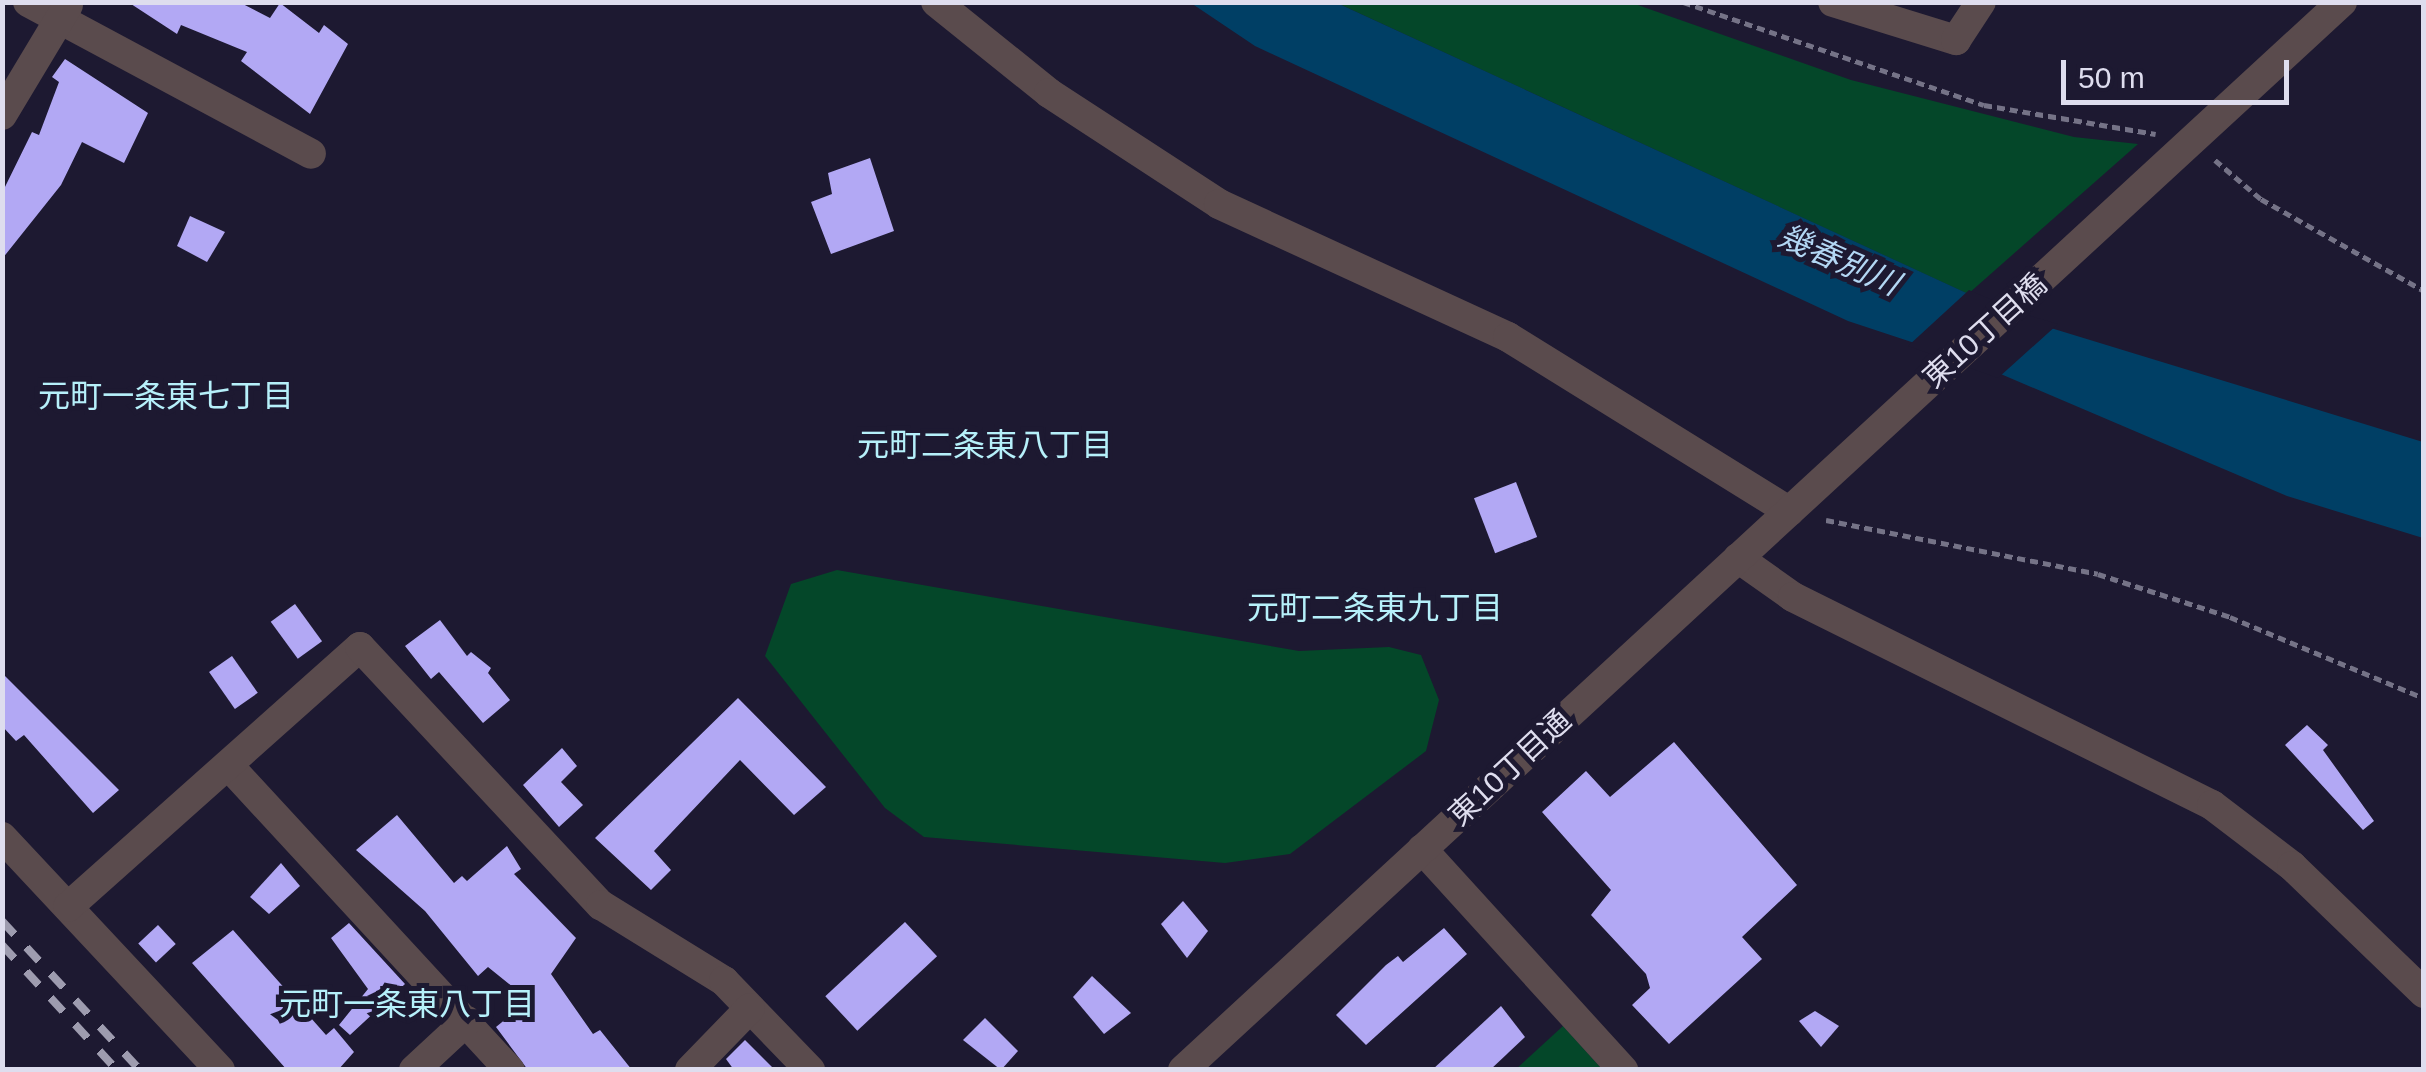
<!DOCTYPE html>
<meta charset="utf-8">
<style>
body{margin:0}
#map{position:relative;width:2426px;height:1072px;overflow:hidden;background:#1d1931;font-family:Arial,"Noto Sans JP",sans-serif}
div>[style]{position:absolute}
.green>*{inset:0;background:#044729}
.water>*{inset:0;background:#003f65}
.pier>*{inset:0;background:#1d1931}
.building>*{inset:0;background:#b2a8f4;transform-origin:0 0}
.path>*{height:5px;margin-top:-2.5px;transform-origin:0;background:repeating-linear-gradient(90deg,#757387 0 8px,transparent 0 13px)}
.minor>*{height:30px;margin:-15px;padding:0 15px;transform-origin:15px;border-radius:15px;background:#5a4b4d}
.rail>*{height:8px;margin-top:-4px;transform-origin:0;background:repeating-linear-gradient(90deg,#9e9caf 0 18px,transparent 0 36px)}
span{translate:-50% -50%;white-space:nowrap;text-align:center;line-height:1.15;-webkit-text-stroke:10px #1d1931;paint-order:stroke}
.street-label{font-size:30px;color:#deddee}
.water-label{font-size:32px;color:#b3d7f4;font-style:italic}
.neighbourhood-label{font-size:32px;color:#b6f0fa}
.frame{position:absolute;inset:0;border:5px solid #deddee;pointer-events:none}
.scale{position:absolute;left:2061px;top:60px;width:228px;height:45px;box-sizing:border-box;border:5px solid #deddee;border-top:0;padding-left:12px;font-size:30px;line-height:35px;white-space:nowrap;color:#deddee;-webkit-text-stroke:8px #1d1931;paint-order:stroke}
</style>
<div id="map">
<div class="green">
<div style="clip-path:polygon(1337px 3px,1632px 3px,1851px 80px,2074px 137px,2138px 144px,1968px 294px)"></div>
<div style="clip-path:polygon(837px 570px,1299px 651px,1389px 647px,1421px 655px,1439px 700px,1426px 751px,1290px 854px,1225px 863px,924px 837px,885px 808px,765px 656px,791px 584px)"></div>
<div style="clip-path:polygon(1563px 1026px,1602px 1069px,1515px 1070px)"></div>
</div>
<div class="water">
<div style="clip-path:polygon(1191px 3px,1337px 3px,2025px 320px,2423px 442px,2423px 538px,2287px 496px,1975px 363px,1848px 321px,1255px 46px)"></div>
</div>
<div class="pier">
<div style="clip-path:polygon(1969px 290px,2027px 315px,2058px 324px,1998px 378px,1908px 346px)"></div>
</div>
<div class="building">
<div style="clip-path:polygon(128px 2px,239px 2px,270px 18px,280px 3px,319px 33px,324px 25px,348px 44px,310px 114px,241px 61px,247px 52px,181px 25px,177px 34px)"></div>
<div style="clip-path:polygon(65px 59px,148px 113px,124px 163px,82px 142px,61px 185px,2px 259px,2px 193px,32px 132px,39px 135px,59px 82px,52px 77px)"></div>
<div style="clip-path:polygon(870px 158px,894px 231px,831px 254px,811px 202px,832px 194px,828px 173px)"></div>
<div style="clip-path:polygon(190px 216px,225px 232px,207px 262px,177px 246px)"></div>
<div style="left:1516px;top:482px;width:59px;height:45px;rotate:69deg"></div>
<div style="left:295px;top:604px;width:46px;height:30px;rotate:54deg"></div>
<div style="clip-path:polygon(440px 620px,467px 656px,471px 652px,491px 668px,488px 673px,510px 700px,483px 723px,439px 672px,431px 679px,405px 646px)"></div>
<div style="left:232px;top:656px;width:45px;height:28px;rotate:55deg"></div>
<div style="clip-path:polygon(2px 673px,119px 790px,93px 813px,24px 735px,16px 741px,2px 726px)"></div>
<div style="clip-path:polygon(738px 698px,826px 787px,794px 815px,740px 760px,654px 851px,671px 870px,651px 890px,595px 838px)"></div>
<div style="clip-path:polygon(2307px 725px,2328px 745px,2323px 750px,2374px 821px,2363px 830px,2285px 745px)"></div>
<div style="clip-path:polygon(1674px 742px,1797px 885px,1742px 937px,1762px 959px,1669px 1044px,1632px 1005px,1650px 988px,1646px 974px,1591px 915px,1611px 890px,1542px 812px,1586px 771px,1610px 797px)"></div>
<div style="clip-path:polygon(562px 748px,577px 766px,561px 782px,583px 805px,559px 827px,523px 785px)"></div>
<div style="clip-path:polygon(397px 815px,454px 883px,462px 876px,467px 881px,507px 846px,521px 869px,514px 874px,576px 938px,551px 974px,593px 1034px,600px 1030px,632px 1070px,528px 1070px,496px 1027px,529px 1000px,488px 967px,478px 976px,425px 911px,356px 850px)"></div>
<div style="clip-path:polygon(281px 863px,300px 886px,269px 914px,250px 897px)"></div>
<div style="clip-path:polygon(1183px 901px,1208px 931px,1187px 958px,1161px 924px)"></div>
<div style="left:905px;top:922px;width:47px;height:109px;rotate:47deg"></div>
<div style="clip-path:polygon(349px 923px,405px 984px,350px 1035px,339px 1025px,368px 989px,331px 938px)"></div>
<div style="left:158px;top:925px;width:26px;height:27px;rotate:47deg"></div>
<div style="clip-path:polygon(1444px 928px,1467px 954px,1366px 1045px,1336px 1015px,1386px 965px,1398px 956px,1403px 962px)"></div>
<div style="clip-path:polygon(233px 930px,326px 1035px,334px 1028px,354px 1052px,338px 1070px,287px 1070px,192px 963px)"></div>
<div style="clip-path:polygon(1092px 976px,1131px 1013px,1104px 1034px,1073px 997px)"></div>
<div style="clip-path:polygon(1501px 1006px,1525px 1037px,1490px 1070px,1432px 1070px)"></div>
<div style="clip-path:polygon(1815px 1011px,1839px 1026px,1821px 1047px,1799px 1021px)"></div>
<div style="clip-path:polygon(985px 1018px,1018px 1051px,1001px 1070px,963px 1040px)"></div>
<div style="clip-path:polygon(745px 1040px,775px 1070px,734px 1070px,726px 1059px)"></div>
</div>
<div class="path">
<div style="left:1683px;top:2px;width:318px;rotate:18.9deg"></div>
<div style="left:1984px;top:105px;width:174px;rotate:9.6deg"></div>
<div style="left:2215px;top:160px;width:60px;rotate:40.3deg"></div>
<div style="left:2261px;top:199px;width:187px;rotate:29.4deg"></div>
<div style="left:1826px;top:520px;width:277px;rotate:11.2deg"></div>
<div style="left:2098px;top:574px;width:139px;rotate:18deg"></div>
<div style="left:2230px;top:617px;width:210px;rotate:22.7deg"></div>
</div>
<div class="minor">
<div style="left:28px;top:2px;width:321px;rotate:28.2deg"></div>
<div style="left:936px;top:2px;width:145px;rotate:38.8deg"></div>
<div style="left:1049px;top:93px;width:203px;rotate:33.1deg"></div>
<div style="left:1219px;top:204px;width:318px;rotate:24.7deg"></div>
<div style="left:1508px;top:337px;width:331px;rotate:31.8deg"></div>
<div style="left:1833px;top:2px;width:129px;rotate:17.2deg"></div>
<div style="left:1956px;top:40px;width:45px;rotate:-56.7deg"></div>
<div style="left:2px;top:115px;width:128px;rotate:-59deg"></div>
<div style="left:1738px;top:558px;width:67px;rotate:35.3deg"></div>
<div style="left:1793px;top:597px;width:468px;rotate:26.4deg"></div>
<div style="left:2212px;top:805px;width:101px;rotate:37.3deg"></div>
<div style="left:2292px;top:866px;width:183px;rotate:43.9deg"></div>
<div style="left:229px;top:766px;width:414px;rotate:47.3deg"></div>
<div style="left:2px;top:837px;width:319px;rotate:46.9deg"></div>
<div style="left:1422px;top:849px;width:299px;rotate:47.7deg"></div>
<div style="left:68px;top:907px;width:391px;rotate:-41.7deg"></div>
<div style="left:360px;top:647px;width:353px;rotate:47deg"></div>
<div style="left:601px;top:905px;width:145px;rotate:31.7deg"></div>
<div style="left:724px;top:981px;width:124px;rotate:46deg"></div>
<div style="left:414px;top:1070px;width:72px;rotate:-42.8deg"></div>
<div style="left:690px;top:1070px;width:86px;rotate:-45.9deg"></div>
<div style="left:1183px;top:1070px;width:1576px;rotate:-42.66deg"></div>
</div>
<div class="rail">
<div style="left:2px;top:921px;width:203px;rotate:47.2deg"></div>
<div style="left:2px;top:945px;width:170px;rotate:47.4deg"></div>
</div>
<div class="street-label">
<span style="left:1985px;top:331px;rotate:-42deg">東10丁目橋</span>
<span style="left:1510px;top:768px;rotate:-43deg">東10丁目通</span>
</div>
<div class="water-label">
<span style="left:1839px;top:260px;rotate:24deg">幾春別川</span>
</div>
<div class="neighbourhood-label">
<span style="left:166px;top:396px">元町一条東七丁目</span>
<span style="left:985px;top:445px">元町二条東八丁目</span>
<span style="left:1375px;top:608px">元町二条東九丁目</span>
<span style="left:407px;top:1004px">元町一条東八丁目</span>
</div>
<div class="frame"></div>
<div class="scale">50 m</div>
</div>
